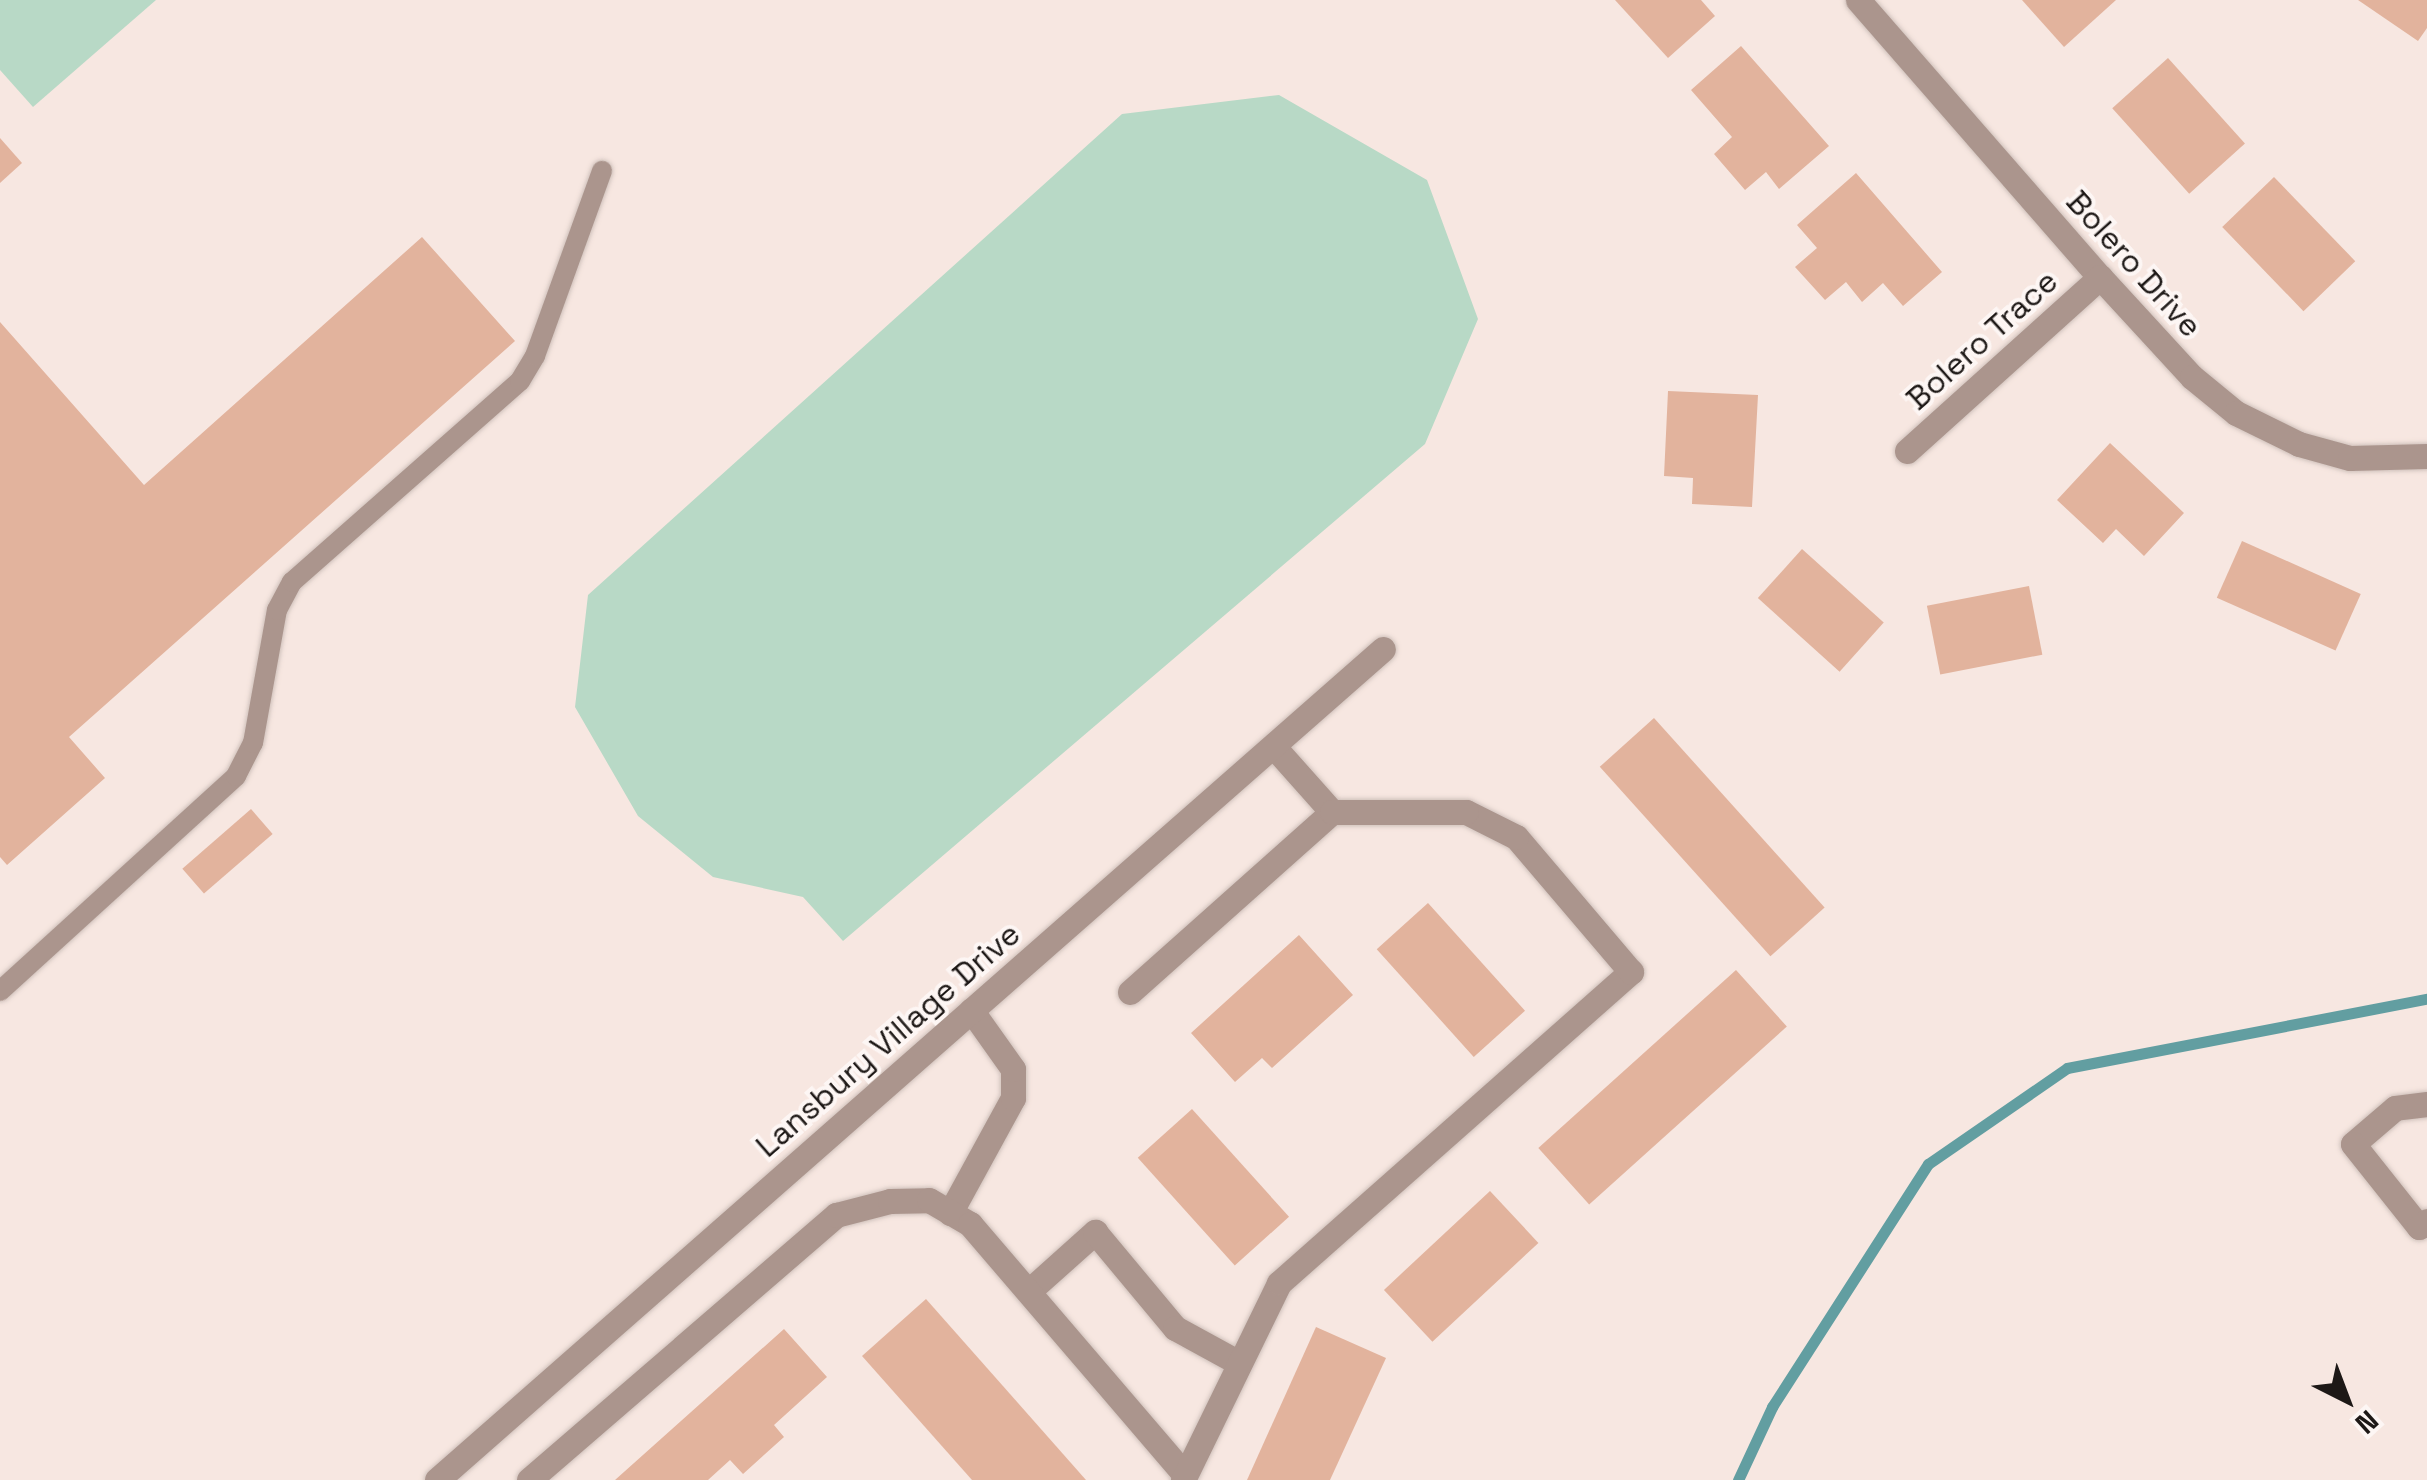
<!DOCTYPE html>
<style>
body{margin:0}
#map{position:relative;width:2427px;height:1480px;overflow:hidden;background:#f7e7e1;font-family:"Space Grotesk",sans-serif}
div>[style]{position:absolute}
.green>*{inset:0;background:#b8d9c6}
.stream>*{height:11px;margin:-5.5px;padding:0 5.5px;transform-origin:5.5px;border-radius:5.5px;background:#629ea1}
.building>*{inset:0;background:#e2b39d;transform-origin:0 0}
.roads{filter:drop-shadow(0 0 2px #d0c2bc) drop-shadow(0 0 2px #d0c2bc)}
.lane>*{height:20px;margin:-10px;padding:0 10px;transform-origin:10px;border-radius:10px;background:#ab958d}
.street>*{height:25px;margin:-12.5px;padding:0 12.5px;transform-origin:12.5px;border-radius:12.5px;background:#ab958d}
span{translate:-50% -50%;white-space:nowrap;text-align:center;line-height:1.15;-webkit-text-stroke:8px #fdf6f4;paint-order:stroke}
.street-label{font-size:32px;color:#1d1816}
.north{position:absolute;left:2297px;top:1350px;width:100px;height:100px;-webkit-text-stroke:8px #fdf6f4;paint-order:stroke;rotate:138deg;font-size:28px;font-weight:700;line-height:40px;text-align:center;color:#1d1816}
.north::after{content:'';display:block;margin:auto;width:35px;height:45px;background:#1d1816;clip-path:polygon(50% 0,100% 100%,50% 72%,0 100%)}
</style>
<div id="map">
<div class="green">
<div style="clip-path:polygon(0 0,156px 0,33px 107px,0 70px)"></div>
<div style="clip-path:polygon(1279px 95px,1427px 180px,1478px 319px,1425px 444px,843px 941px,803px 897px,713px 877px,638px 816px,575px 707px,588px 595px,1122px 114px)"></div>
</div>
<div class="stream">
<div style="left:1738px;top:1480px;width:81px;rotate:-65deg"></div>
<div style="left:1772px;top:1407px;width:289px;rotate:-57.3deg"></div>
<div style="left:1928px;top:1164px;width:169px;rotate:-34.6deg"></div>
<div style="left:2067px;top:1068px;width:367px;rotate:-10.9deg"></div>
</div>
<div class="building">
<div style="clip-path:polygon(1615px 0,1701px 0,1715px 16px,1668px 58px)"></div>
<div style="clip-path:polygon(2022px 0,2116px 0,2064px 47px)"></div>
<div style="clip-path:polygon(2358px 0,2427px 0,2427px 28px,2418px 41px)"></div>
<div style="clip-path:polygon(1741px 46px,1829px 146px,1779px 189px,1766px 172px,1745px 190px,1714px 154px,1732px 137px,1691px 90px)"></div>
<div style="left:2168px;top:58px;width:115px;height:75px;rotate:48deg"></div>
<div style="clip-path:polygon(0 138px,22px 163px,0 183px)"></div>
<div style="clip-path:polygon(1856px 173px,1942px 272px,1903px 306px,1883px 283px,1862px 302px,1846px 282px,1825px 300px,1795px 267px,1817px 248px,1797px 225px)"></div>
<div style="left:2274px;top:177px;width:117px;height:72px;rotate:46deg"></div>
<div style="clip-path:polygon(422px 237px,515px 341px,69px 737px,105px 778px,7px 865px,0 857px,0 322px,144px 485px)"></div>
<div style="clip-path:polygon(1668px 391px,1758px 395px,1752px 507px,1692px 504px,1693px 478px,1664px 476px)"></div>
<div style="clip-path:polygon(2110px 443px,2184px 513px,2144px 556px,2116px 529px,2103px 543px,2057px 500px)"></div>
<div style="left:2242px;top:541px;width:130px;height:62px;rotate:24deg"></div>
<div style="left:1802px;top:549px;width:110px;height:66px;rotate:42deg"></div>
<div style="left:2029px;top:586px;width:70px;height:104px;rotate:79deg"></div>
<div style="left:1654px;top:718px;width:255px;height:73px;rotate:48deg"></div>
<div style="left:251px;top:809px;width:33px;height:91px;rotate:49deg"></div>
<div style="left:1428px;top:903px;width:145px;height:69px;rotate:48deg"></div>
<div style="clip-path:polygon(1299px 935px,1353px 995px,1272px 1068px,1262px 1058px,1235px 1082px,1191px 1033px)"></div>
<div style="left:1736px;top:970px;width:76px;height:266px;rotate:48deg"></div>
<div style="left:1192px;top:1109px;width:145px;height:73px;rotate:48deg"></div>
<div style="left:1490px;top:1191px;width:71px;height:145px;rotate:47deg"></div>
<div style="clip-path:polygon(926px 1299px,1086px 1480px,972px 1480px,862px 1356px)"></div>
<div style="clip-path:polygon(1316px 1327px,1386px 1358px,1330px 1480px,1247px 1480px)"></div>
<div style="clip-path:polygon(784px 1329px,827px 1377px,774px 1425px,784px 1437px,743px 1474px,730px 1460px,708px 1480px,615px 1480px)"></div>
</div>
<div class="roads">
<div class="lane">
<div style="left:0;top:991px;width:319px;rotate:-42.3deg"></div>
<div style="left:236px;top:776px;width:37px;rotate:-63deg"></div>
<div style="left:253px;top:743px;width:135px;rotate:-79.8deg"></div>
<div style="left:277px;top:610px;width:32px;rotate:-62deg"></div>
<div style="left:292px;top:582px;width:304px;rotate:-41.4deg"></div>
<div style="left:520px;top:381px;width:29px;rotate:-59deg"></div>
<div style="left:535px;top:356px;width:197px;rotate:-70.1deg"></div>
</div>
<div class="street">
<div style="left:1858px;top:0;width:368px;rotate:48.9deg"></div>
<div style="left:2100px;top:277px;width:136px;rotate:47.4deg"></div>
<div style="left:2192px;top:377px;width:57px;rotate:39.3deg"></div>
<div style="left:2236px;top:413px;width:70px;rotate:26.2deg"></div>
<div style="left:2299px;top:444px;width:53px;rotate:15.4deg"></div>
<div style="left:2350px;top:458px;width:77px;rotate:-1.5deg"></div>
<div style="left:1907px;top:451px;width:260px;rotate:-42deg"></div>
<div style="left:1130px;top:992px;width:271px;rotate:-41.7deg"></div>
<div style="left:1332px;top:812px;width:87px;rotate:-131.7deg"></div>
<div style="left:2427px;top:1104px;width:32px;rotate:173deg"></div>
<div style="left:2395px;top:1108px;width:55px;rotate:139.4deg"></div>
<div style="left:2353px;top:1144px;width:106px;rotate:51.5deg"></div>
<div style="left:2419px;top:1227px;width:10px;rotate:-37deg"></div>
<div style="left:950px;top:1213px;width:131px;rotate:-61.3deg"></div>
<div style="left:1013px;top:1098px;width:29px;rotate:-90deg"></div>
<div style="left:1013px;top:1069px;width:72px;rotate:-125.4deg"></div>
<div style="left:1029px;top:1291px;width:89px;rotate:-41.8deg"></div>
<div style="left:1095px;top:1232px;width:125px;rotate:50.2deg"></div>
<div style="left:1175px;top:1328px;width:73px;rotate:28.7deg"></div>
<div style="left:437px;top:1480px;width:1259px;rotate:-41.3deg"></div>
<div style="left:529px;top:1480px;width:406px;rotate:-40.8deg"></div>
<div style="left:836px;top:1215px;width:56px;rotate:-14.5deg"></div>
<div style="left:890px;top:1201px;width:39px;rotate:-1deg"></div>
<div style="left:929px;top:1200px;width:48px;rotate:30.3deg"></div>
<div style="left:970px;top:1224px;width:330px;rotate:49.4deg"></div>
<div style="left:1183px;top:1480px;width:219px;rotate:-64deg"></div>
<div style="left:1279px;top:1283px;width:470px;rotate:-41.5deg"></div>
<div style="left:1631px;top:972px;width:177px;rotate:-130.4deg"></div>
<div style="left:1516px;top:837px;width:56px;rotate:-153.4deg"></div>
<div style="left:1466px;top:812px;width:134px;rotate:180deg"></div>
</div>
</div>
<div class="street-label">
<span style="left:2134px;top:264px;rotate:48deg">Bolero Drive</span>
<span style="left:1982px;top:340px;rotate:-42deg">Bolero Trace</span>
<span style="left:888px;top:1040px;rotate:-41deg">Lansbury Village Drive</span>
</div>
<div class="north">N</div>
</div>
